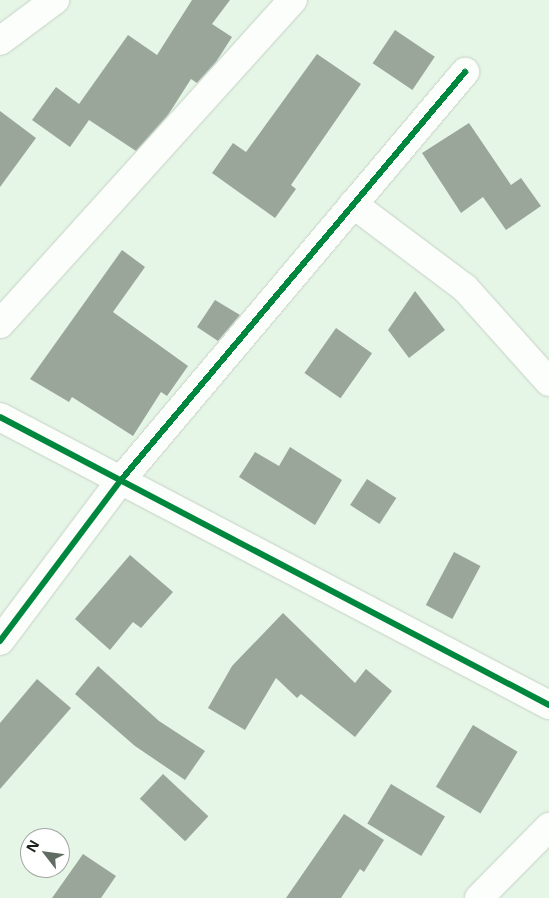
<!DOCTYPE html>
<style>
body{margin:0}
#map{position:relative;width:549px;height:898px;overflow:hidden;background:#e5f5e6;font-family:"Noto Sans",sans-serif}
div>[style]{position:absolute}
.building>*{inset:0;background:#9ba69b;transform-origin:0 0}
.roads{filter:drop-shadow(0 0 1px #c6d2c6) drop-shadow(0 0 1px #c6d2c6)}
.street>*{height:28px;margin:-14px;padding:0 14px;transform-origin:14px;border-radius:14px;background:#fbfefb}
.cycleway>*{height:6px;margin:-3px;padding:0 3px;transform-origin:3px;border-radius:3px;background:#00873e}
span{translate:-50% -50%;white-space:nowrap;text-align:center;line-height:1.15;-webkit-text-stroke:5px #fff;paint-order:stroke}
.north{position:absolute;left:20px;top:828px;width:50px;height:50px;box-sizing:border-box;background:#fff;border:1px solid #a3a7a4;border-radius:50%;rotate:300deg;font-size:14px;font-weight:700;line-height:20px;text-align:center;color:#1a241b}
.north::after{content:'';display:block;margin:auto;width:18px;height:22px;background:#616d62;clip-path:polygon(50% 0,100% 100%,50% 72%,0 100%)}
</style>
<div id="map">
<div class="building">
<div style="clip-path:polygon(192px 0,230px 0,212px 24px,232px 37px,216px 62px,197px 83px,191px 79px,168px 115px,136px 151px,89px 120px,70px 147px,32px 120px,56px 87px,79px 104px,128px 35px,157px 55px)"></div>
<div style="left:395px;top:30px;width:48px;height:40px;rotate:34deg"></div>
<div style="clip-path:polygon(317px 54px,361px 84px,291px 185px,296px 189px,275px 218px,212px 173px,233px 143px,246px 152px)"></div>
<div style="clip-path:polygon(0 111px,36px 138px,0 187px)"></div>
<div style="clip-path:polygon(469px 123px,511px 185px,521px 178px,541px 206px,506px 230px,483px 197px,461px 213px,422px 153px)"></div>
<div style="clip-path:polygon(122px 250px,145px 267px,113px 312px,188px 366px,167px 396px,161px 392px,133px 436px,72px 397px,69px 402px,30px 379px)"></div>
<div style="clip-path:polygon(415px 291px,445px 330px,409px 358px,388px 330px)"></div>
<div style="clip-path:polygon(215px 300px,240px 315px,218px 341px,197px 327px)"></div>
<div style="left:336px;top:328px;width:44px;height:55px;rotate:35deg"></div>
<div style="clip-path:polygon(290px 447px,342px 480px,315px 525px,239px 477px,255px 452px,279px 466px)"></div>
<div style="left:367px;top:479px;width:35px;height:31px;rotate:33deg"></div>
<div style="left:454px;top:552px;width:30px;height:60px;rotate:28deg"></div>
<div style="clip-path:polygon(130px 555px,173px 592px,141px 628px,133px 622px,110px 650px,75px 619px)"></div>
<div style="clip-path:polygon(283px 613px,355px 683px,366px 669px,392px 691px,355px 737px,301px 694px,297px 698px,276px 678px,245px 730px,208px 708px,232px 666px)"></div>
<div style="clip-path:polygon(98px 666px,159px 721px,205px 751px,185px 780px,135px 746px,75px 694px)"></div>
<div style="clip-path:polygon(37px 679px,71px 708px,0 789px,0 723px)"></div>
<div style="left:473px;top:725px;width:52px;height:72px;rotate:31deg"></div>
<div style="left:163px;top:774px;width:62px;height:34px;rotate:43deg"></div>
<div style="left:391px;top:784px;width:63px;height:46px;rotate:31deg"></div>
<div style="clip-path:polygon(344px 814px,384px 840px,364px 872px,360px 869px,341px 898px,286px 898px)"></div>
<div style="clip-path:polygon(83px 854px,116px 876px,101px 898px,52px 898px)"></div>
</div>
<div class="roads">
<div class="street">
<div style="left:0;top:41px;width:69px;rotate:-36.7deg"></div>
<div style="left:353px;top:204px;width:140px;rotate:36.9deg"></div>
<div style="left:465px;top:288px;width:126px;rotate:48.2deg"></div>
<div style="left:0;top:324px;width:437px;rotate:-47.9deg"></div>
<div style="left:0;top:417px;width:620px;rotate:27.68deg"></div>
<div style="left:0;top:641px;width:201px;rotate:-53.1deg"></div>
<div style="left:121px;top:480px;width:534px;rotate:-49.86deg"></div>
<div style="left:479px;top:898px;width:100px;rotate:-45.4deg"></div>
</div>
</div>
<div class="cycleway">
<div style="left:0;top:417px;width:620px;rotate:27.68deg"></div>
<div style="left:0;top:641px;width:201px;rotate:-53.1deg"></div>
<div style="left:121px;top:480px;width:534px;rotate:-49.86deg"></div>
</div>
<div class="north">N</div>
</div>
